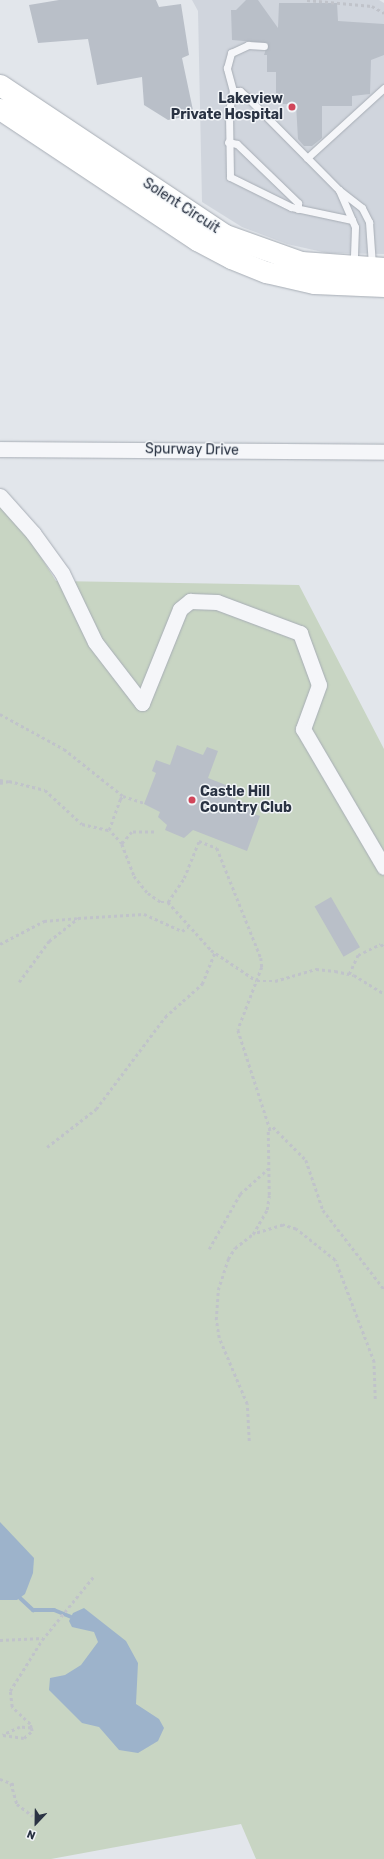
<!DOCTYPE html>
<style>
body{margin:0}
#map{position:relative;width:384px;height:1859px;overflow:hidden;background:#e2e6eb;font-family:Rubik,sans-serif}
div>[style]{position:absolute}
.built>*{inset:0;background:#d0d5dd}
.green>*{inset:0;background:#c8d5c3}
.water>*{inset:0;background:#9db3cb}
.stream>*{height:4px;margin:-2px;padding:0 2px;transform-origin:2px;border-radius:2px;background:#9db3cb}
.building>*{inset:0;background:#b9bfc8;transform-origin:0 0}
.path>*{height:2.5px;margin-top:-1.25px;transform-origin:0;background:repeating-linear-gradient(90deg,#c0c3ca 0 3px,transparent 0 6px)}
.roads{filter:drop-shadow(0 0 1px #a7adb5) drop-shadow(0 0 1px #a7adb5)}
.lane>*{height:7px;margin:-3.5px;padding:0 3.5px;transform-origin:3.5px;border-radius:3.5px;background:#f5f6f9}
.street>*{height:15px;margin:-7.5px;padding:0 7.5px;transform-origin:7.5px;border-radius:7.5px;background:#f5f6f9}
.secondary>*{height:21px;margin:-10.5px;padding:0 10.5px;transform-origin:10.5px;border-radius:10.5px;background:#fff}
.dots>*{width:11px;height:11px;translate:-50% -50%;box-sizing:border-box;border:2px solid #f2f5f8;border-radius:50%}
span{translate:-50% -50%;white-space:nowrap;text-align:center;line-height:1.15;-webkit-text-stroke:3px #f2f5f8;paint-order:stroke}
.poi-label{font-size:14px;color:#2a3343;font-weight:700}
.right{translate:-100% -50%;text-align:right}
.left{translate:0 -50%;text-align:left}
.street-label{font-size:14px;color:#2a3343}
.north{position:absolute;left:16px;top:1803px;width:40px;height:40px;-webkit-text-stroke:3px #f2f5f8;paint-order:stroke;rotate:202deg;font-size:11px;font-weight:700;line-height:16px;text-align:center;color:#2a3343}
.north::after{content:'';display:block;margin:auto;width:14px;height:18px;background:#2a3343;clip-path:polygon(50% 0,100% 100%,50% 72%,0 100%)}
</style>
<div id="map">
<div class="built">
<div style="clip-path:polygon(192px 0,379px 0,384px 3px,384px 254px,327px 253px,287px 244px,242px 227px,202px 202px,198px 11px)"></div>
</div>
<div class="green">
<div style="clip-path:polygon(0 499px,11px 509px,56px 581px,299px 585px,384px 749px,384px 1859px,256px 1859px,241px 1824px,51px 1859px,0 1859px)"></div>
</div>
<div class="water">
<div style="clip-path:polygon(0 1522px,34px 1558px,33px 1573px,25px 1594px,17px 1600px,0 1600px)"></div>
<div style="clip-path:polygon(84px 1608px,126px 1641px,138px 1663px,136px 1704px,159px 1719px,164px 1728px,158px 1741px,138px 1753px,119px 1750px,99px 1727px,82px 1723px,49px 1690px,50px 1678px,65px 1675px,81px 1665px,98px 1642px,94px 1632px,72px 1627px,69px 1621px,73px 1613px)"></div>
</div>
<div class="stream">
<div style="left:20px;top:1598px;width:18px;rotate:43deg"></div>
<div style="left:33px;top:1610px;width:21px"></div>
<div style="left:54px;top:1610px;width:18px;rotate:22deg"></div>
</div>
<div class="building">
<div style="clip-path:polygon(59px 0,156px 0,159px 7px,181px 4px,189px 55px,182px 58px,194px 115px,168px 120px,144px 105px,142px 77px,97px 85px,88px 39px,38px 43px,29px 5px)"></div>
<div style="clip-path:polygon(246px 0,258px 0,278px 28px,279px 3px,337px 3px,338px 21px,384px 24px,384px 55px,371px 60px,370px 94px,352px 96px,352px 106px,322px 106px,322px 138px,312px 146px,304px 146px,298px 139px,296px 104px,283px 104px,283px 99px,276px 99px,276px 72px,267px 72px,267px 55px,264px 55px,268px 43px,232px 40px,231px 10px,236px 10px)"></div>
<div style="clip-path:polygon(177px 745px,203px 755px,207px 747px,218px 751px,208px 778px,236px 789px,232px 798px,253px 806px,251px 813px,260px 816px,247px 851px,193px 830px,184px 838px,165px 830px,167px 825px,158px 817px,160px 812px,144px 804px,156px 773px,152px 771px,156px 760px,170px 765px)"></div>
<div style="left:331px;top:897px;width:58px;height:19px;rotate:60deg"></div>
</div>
<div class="path">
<div style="left:307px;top:0;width:65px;rotate:5.3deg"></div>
<div style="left:372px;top:6px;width:14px;rotate:30deg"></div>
<div style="left:0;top:714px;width:73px;rotate:28.7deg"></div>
<div style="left:64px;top:749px;width:75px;rotate:38.5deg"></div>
<div style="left:0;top:780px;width:6px;rotate:9deg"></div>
<div style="left:0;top:783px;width:9px;rotate:-13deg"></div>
<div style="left:9px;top:781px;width:37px;rotate:14deg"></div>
<div style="left:45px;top:790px;width:50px;rotate:42.6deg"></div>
<div style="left:82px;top:824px;width:28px;rotate:13deg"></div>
<div style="left:154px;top:832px;width:22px;rotate:180deg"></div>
<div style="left:132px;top:832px;width:16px;rotate:130deg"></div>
<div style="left:122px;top:844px;width:34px;rotate:69deg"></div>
<div style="left:134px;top:876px;width:22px;rotate:51deg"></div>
<div style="left:148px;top:893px;width:16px;rotate:35deg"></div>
<div style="left:161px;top:902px;width:7px"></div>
<div style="left:168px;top:902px;width:29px;rotate:-56deg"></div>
<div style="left:184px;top:878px;width:40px;rotate:-68deg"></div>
<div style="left:199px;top:841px;width:19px;rotate:21deg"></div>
<div style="left:217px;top:848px;width:118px;rotate:68.2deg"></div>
<div style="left:261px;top:958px;width:9px;rotate:84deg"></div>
<div style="left:262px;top:967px;width:67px;rotate:110.9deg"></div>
<div style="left:238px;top:1030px;width:104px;rotate:72.1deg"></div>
<div style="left:122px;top:844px;width:19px;rotate:-133deg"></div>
<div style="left:109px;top:830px;width:33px;rotate:-70deg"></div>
<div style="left:120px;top:799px;width:4px;rotate:-45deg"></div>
<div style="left:123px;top:796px;width:23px;rotate:18deg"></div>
<div style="left:168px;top:902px;width:64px;rotate:48.1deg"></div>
<div style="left:211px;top:950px;width:55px;rotate:34deg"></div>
<div style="left:257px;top:981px;width:18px"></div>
<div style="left:275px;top:981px;width:43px;rotate:-16.3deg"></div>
<div style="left:316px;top:969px;width:19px;rotate:6deg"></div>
<div style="left:335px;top:971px;width:19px;rotate:12deg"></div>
<div style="left:354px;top:975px;width:36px;rotate:32deg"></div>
<div style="left:0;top:944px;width:50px;rotate:-27.6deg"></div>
<div style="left:44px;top:921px;width:33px;rotate:-5deg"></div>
<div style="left:349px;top:974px;width:21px;rotate:-65deg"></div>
<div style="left:358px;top:955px;width:25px;rotate:-26deg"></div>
<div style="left:381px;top:944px;width:4px;rotate:45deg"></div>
<div style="left:19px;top:982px;width:51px;rotate:-53.8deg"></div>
<div style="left:49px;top:941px;width:37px;rotate:-38deg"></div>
<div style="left:78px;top:918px;width:66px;rotate:-3.5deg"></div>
<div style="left:144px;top:914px;width:42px;rotate:24.1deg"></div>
<div style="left:182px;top:931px;width:7px;rotate:-34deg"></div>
<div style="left:47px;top:1147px;width:62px;rotate:-37.8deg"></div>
<div style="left:96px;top:1109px;width:115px;rotate:-53.1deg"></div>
<div style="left:165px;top:1017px;width:50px;rotate:-41.7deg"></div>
<div style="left:202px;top:984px;width:35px;rotate:-68deg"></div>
<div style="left:209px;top:1249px;width:63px;rotate:-60.6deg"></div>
<div style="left:240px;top:1194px;width:38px;rotate:-42deg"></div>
<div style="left:375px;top:1399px;width:37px;rotate:-92deg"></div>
<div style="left:374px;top:1362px;width:109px;rotate:-110.9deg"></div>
<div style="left:335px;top:1260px;width:50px;rotate:-141.5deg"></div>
<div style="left:296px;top:1229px;width:14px;rotate:-163deg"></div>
<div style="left:283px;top:1225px;width:31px;rotate:163deg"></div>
<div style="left:253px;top:1234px;width:28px;rotate:-60deg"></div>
<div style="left:267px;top:1210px;width:15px;rotate:-82deg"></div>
<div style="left:269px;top:1195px;width:65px;rotate:-90.9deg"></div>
<div style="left:268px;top:1130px;width:6px;rotate:-31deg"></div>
<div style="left:273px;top:1127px;width:47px;rotate:45deg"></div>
<div style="left:306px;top:1160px;width:53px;rotate:71.2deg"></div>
<div style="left:323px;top:1210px;width:100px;rotate:52.3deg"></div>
<div style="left:249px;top:1441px;width:37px;rotate:-93deg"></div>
<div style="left:247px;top:1404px;width:72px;rotate:-113deg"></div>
<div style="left:219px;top:1338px;width:18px;rotate:-99deg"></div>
<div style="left:216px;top:1320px;width:30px;rotate:-86deg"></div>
<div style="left:218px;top:1290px;width:33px;rotate:-72deg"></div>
<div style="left:228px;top:1259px;width:13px;rotate:-58deg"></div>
<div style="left:235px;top:1248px;width:23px;rotate:-38deg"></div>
<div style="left:0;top:1640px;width:43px;rotate:-2.7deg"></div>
<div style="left:31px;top:1728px;width:11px;rotate:-175deg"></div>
<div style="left:20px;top:1727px;width:19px;rotate:155deg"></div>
<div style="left:3px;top:1735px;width:21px;rotate:8deg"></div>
<div style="left:24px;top:1738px;width:11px;rotate:-41deg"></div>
<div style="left:32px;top:1731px;width:3px;rotate:-108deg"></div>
<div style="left:31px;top:1728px;width:4px;rotate:-104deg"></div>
<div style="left:30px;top:1724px;width:25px;rotate:-137deg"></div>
<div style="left:12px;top:1707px;width:16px;rotate:-97deg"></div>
<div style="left:10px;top:1691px;width:60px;rotate:-57.9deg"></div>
<div style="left:42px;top:1640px;width:82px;rotate:-50.9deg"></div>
<div style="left:0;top:1779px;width:17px;rotate:21deg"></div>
<div style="left:11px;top:1783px;width:22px;rotate:74deg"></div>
<div style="left:17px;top:1804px;width:20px;rotate:37deg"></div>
</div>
<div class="roads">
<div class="lane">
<div style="left:233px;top:91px;width:24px;rotate:-105deg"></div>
<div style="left:227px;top:68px;width:16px;rotate:-75deg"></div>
<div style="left:231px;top:53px;width:19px;rotate:-25deg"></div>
<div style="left:248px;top:45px;width:16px;rotate:4deg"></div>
<div style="left:228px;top:142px;width:9px;rotate:13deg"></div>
<div style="left:237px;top:144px;width:85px;rotate:44deg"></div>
<div style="left:298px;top:203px;width:6px;rotate:90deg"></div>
<div style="left:307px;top:158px;width:104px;rotate:-42.3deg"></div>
<div style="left:339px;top:190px;width:40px;rotate:66.6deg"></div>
<div style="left:355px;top:227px;width:37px;rotate:92deg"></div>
<div style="left:352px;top:220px;width:62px;rotate:-168deg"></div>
<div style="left:291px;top:207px;width:68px;rotate:-153.8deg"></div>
<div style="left:230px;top:177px;width:66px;rotate:-90.9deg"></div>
<div style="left:229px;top:111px;width:20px;rotate:-79deg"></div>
<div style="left:233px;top:91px;width:7px"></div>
<div style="left:240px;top:91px;width:9px;rotate:41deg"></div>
<div style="left:247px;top:97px;width:131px;rotate:45.3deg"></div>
<div style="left:339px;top:190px;width:29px;rotate:38deg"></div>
<div style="left:362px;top:208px;width:16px;rotate:63deg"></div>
<div style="left:369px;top:222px;width:43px;rotate:86deg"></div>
</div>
<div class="street">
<div style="left:0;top:449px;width:384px;rotate:0.4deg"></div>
<div style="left:0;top:496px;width:50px;rotate:48.3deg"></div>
<div style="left:33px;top:533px;width:49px;rotate:54.1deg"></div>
<div style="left:62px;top:573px;width:76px;rotate:64.4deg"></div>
<div style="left:95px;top:642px;width:77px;rotate:52.4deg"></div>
<div style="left:142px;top:703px;width:101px;rotate:-68deg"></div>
<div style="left:180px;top:609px;width:13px;rotate:-39deg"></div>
<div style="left:190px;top:601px;width:27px;rotate:2deg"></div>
<div style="left:217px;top:602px;width:89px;rotate:20.5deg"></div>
<div style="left:300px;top:633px;width:55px;rotate:69.9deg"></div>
<div style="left:319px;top:685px;width:47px;rotate:110deg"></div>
<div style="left:303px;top:729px;width:160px;rotate:59.6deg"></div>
</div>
<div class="secondary">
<div style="left:0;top:85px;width:270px;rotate:33.7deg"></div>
<div style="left:225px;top:235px;width:81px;rotate:19.6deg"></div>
<div style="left:301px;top:262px;width:83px;rotate:4.1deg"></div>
<div style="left:0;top:109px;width:237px;rotate:33.6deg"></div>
<div style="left:197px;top:240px;width:38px;rotate:28deg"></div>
<div style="left:231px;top:258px;width:38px;rotate:22deg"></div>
<div style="left:266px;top:272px;width:49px;rotate:12.9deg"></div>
<div style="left:314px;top:283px;width:70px;rotate:2.5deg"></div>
</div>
</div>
<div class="dots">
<div style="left:292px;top:107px;background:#d1465a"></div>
<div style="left:192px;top:800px;background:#d1465a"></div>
</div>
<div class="poi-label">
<span class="right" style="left:283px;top:107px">Lakeview<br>Private Hospital</span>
<span class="left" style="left:200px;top:800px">Castle Hill<br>Country Club</span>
</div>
<div class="street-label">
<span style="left:181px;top:206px;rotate:33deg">Solent Circuit</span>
<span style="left:192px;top:450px;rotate:1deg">Spurway Drive</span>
</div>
<div class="north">N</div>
</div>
